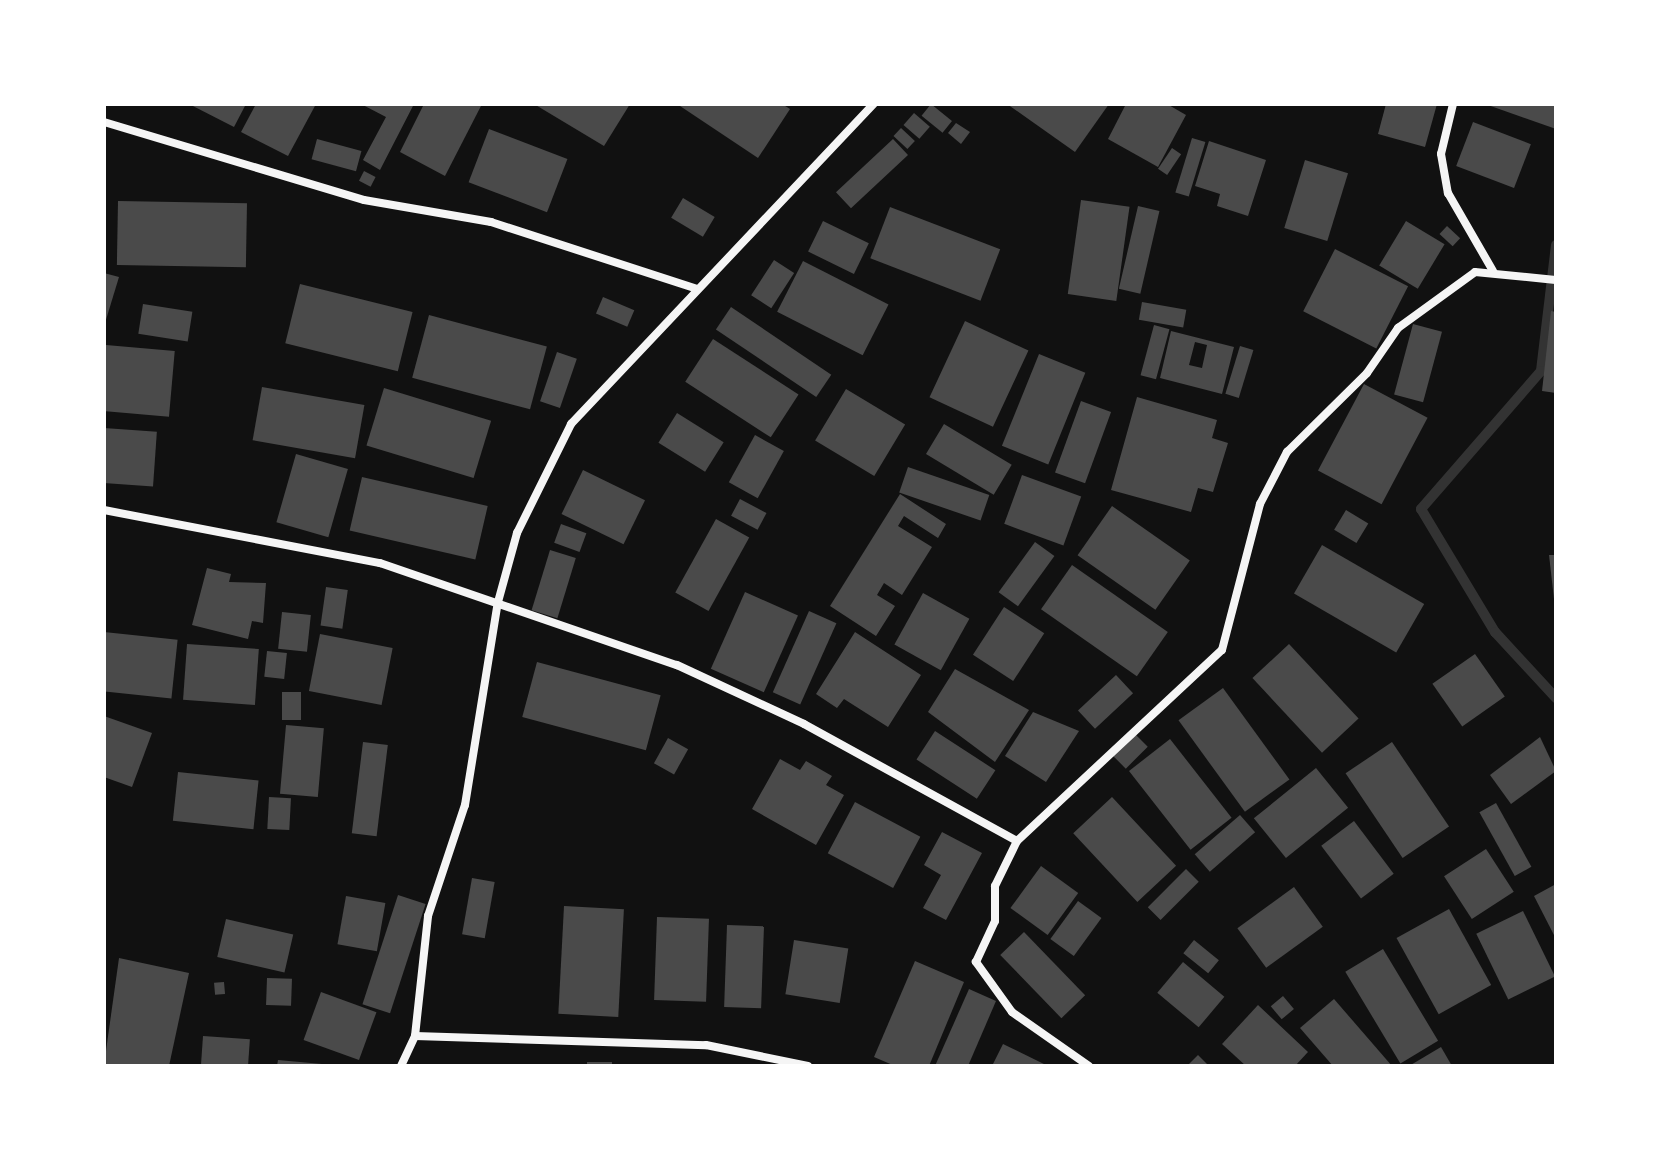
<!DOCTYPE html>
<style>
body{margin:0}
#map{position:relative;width:1660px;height:1170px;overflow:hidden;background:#111;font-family:"Public Sans",sans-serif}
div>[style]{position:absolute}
.stream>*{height:10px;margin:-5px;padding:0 5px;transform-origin:5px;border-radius:5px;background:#333}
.building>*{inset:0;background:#4a4a4a;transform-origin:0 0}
.minor>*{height:8px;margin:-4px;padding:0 4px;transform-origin:4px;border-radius:4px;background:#f5f5f5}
span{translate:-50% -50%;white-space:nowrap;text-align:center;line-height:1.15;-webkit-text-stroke:6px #fff;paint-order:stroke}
.frame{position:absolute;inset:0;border:106px solid #fff;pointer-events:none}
</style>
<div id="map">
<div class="stream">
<div style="left:1556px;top:245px;width:127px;rotate:96.8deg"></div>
<div style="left:1541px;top:371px;width:183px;rotate:131deg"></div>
<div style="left:1421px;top:509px;width:144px;rotate:59deg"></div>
<div style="left:1495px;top:632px;width:90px;rotate:47.3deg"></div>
</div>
<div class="building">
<div style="clip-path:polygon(189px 104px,246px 104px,234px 127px)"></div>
<div style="clip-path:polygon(256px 104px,316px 104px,288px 156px,241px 132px)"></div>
<div style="clip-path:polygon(361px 104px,414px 104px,380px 170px,363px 160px,386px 117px)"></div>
<div style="clip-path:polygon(424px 104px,482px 104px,445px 176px,400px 152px)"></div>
<div style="clip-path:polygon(534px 104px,630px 104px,604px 146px)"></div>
<div style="clip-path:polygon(677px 104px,782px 104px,790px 109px,758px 158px)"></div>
<div style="left:931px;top:104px;width:27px;height:15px;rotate:39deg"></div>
<div style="clip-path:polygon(1007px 104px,1109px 104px,1075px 152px)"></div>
<div style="clip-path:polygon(1126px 104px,1167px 104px,1186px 115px,1158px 167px,1108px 139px)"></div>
<div style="clip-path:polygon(1386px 104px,1437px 104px,1425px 147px,1378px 134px)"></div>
<div style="clip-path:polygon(1486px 104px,1556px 104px,1556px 129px,1485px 104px)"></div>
<div style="left:914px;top:113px;width:21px;height:16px;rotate:41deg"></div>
<div style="left:1473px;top:122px;width:62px;height:47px;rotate:21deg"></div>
<div style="clip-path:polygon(956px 123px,970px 132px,961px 144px,948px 133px)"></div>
<div style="left:901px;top:128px;width:19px;height:11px;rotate:43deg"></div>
<div style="left:489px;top:129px;width:84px;height:57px;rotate:21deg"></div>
<div style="left:1192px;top:138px;width:14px;height:57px;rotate:17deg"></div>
<div style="left:317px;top:139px;width:46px;height:21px;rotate:15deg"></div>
<div style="left:893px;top:139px;width:22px;height:78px;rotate:47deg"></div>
<div style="clip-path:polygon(1209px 141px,1266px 160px,1248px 216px,1217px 206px,1220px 194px,1195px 186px)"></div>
<div style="left:1172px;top:148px;width:11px;height:25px;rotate:34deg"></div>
<div style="left:1305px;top:160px;width:45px;height:71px;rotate:17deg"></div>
<div style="left:364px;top:171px;width:13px;height:11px;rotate:27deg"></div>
<div style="left:683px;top:198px;width:37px;height:23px;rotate:31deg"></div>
<div style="left:1081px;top:200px;width:49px;height:95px;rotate:8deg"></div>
<div style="left:118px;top:201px;width:129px;height:64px;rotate:1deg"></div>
<div style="left:1138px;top:206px;width:22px;height:85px;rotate:13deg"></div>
<div style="left:890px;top:207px;width:118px;height:55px;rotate:21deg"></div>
<div style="left:823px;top:221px;width:51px;height:34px;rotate:26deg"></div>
<div style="left:1406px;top:221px;width:45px;height:52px;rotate:31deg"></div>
<div style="left:1447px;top:226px;width:18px;height:11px;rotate:43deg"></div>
<div style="left:1335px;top:249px;width:82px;height:70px;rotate:27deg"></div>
<div style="left:774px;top:260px;width:24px;height:42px;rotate:33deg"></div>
<div style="left:803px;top:261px;width:96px;height:57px;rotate:27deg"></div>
<div style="clip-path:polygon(104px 273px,119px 277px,105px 323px,104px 323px)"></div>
<div style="left:300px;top:284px;width:116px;height:61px;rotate:14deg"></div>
<div style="left:603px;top:297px;width:34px;height:18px;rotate:23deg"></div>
<div style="left:1142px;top:302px;width:45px;height:18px;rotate:10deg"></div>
<div style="left:143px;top:304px;width:50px;height:30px;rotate:9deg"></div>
<div style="left:731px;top:307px;width:121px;height:27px;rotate:34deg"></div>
<div style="clip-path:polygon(1551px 311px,1556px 312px,1556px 393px,1542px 391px)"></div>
<div style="left:429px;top:315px;width:122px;height:65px;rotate:15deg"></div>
<div style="left:965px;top:321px;width:70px;height:84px;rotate:25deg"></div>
<div style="left:1413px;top:324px;width:30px;height:73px;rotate:15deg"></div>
<div style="left:1154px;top:325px;width:16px;height:52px;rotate:15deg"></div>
<div style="clip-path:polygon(evenodd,1171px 331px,1234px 347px,1222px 394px,1160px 378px,1171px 331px,1195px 342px,1207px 345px,1202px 368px,1189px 365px,1195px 342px)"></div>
<div style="left:713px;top:339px;width:102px;height:51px;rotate:33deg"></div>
<div style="left:106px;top:345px;width:69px;height:66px;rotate:5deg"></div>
<div style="left:1240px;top:346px;width:14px;height:50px;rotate:17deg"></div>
<div style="left:557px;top:352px;width:21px;height:52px;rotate:19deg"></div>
<div style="left:1039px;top:354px;width:50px;height:99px;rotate:22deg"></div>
<div style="left:1364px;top:384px;width:72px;height:98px;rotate:28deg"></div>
<div style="left:262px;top:387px;width:104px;height:54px;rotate:10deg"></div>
<div style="left:384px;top:388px;width:112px;height:60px;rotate:17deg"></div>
<div style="left:846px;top:389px;width:69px;height:60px;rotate:31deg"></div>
<div style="clip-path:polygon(1137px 397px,1217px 420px,1212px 438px,1228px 443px,1213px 492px,1198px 488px,1191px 512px,1111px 490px)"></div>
<div style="left:1081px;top:401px;width:32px;height:76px;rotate:20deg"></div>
<div style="left:677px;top:413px;width:55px;height:35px;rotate:32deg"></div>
<div style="left:944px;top:424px;width:79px;height:35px;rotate:31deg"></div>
<div style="left:104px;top:428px;width:53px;height:55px;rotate:4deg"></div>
<div style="left:755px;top:435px;width:33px;height:54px;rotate:29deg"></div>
<div style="left:296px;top:454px;width:54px;height:71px;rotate:16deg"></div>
<div style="left:908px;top:467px;width:86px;height:27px;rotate:19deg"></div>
<div style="left:583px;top:470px;width:69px;height:49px;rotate:26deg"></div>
<div style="left:1022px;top:475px;width:63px;height:52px;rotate:20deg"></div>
<div style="left:362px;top:477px;width:129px;height:55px;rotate:13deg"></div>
<div style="clip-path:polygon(900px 494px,946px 524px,938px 538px,904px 516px,898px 526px,932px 547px,902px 595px,884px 583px,877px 595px,895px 606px,876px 636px,830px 606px)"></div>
<div style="left:740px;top:499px;width:30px;height:19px;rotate:28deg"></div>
<div style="left:1112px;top:506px;width:95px;height:60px;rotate:35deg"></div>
<div style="left:1346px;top:510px;width:26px;height:23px;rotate:31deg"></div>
<div style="left:716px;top:519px;width:38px;height:84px;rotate:29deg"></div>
<div style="left:561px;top:524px;width:27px;height:20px;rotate:20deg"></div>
<div style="left:1035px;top:542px;width:24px;height:62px;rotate:36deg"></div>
<div style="left:1322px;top:545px;width:118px;height:56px;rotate:30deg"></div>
<div style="left:550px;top:550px;width:27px;height:63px;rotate:17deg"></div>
<div style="clip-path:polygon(1549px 555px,1556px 555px,1556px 599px,1554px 599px)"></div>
<div style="left:1072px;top:565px;width:117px;height:54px;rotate:35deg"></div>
<div style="clip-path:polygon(207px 568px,231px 574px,229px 582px,266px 583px,263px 623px,252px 621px,248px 639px,192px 625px)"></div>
<div style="left:326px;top:587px;width:22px;height:39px;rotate:8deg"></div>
<div style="left:745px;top:592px;width:58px;height:84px;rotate:24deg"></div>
<div style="left:923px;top:593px;width:53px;height:59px;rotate:29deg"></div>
<div style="left:1004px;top:607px;width:48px;height:57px;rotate:33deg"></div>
<div style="left:809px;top:611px;width:30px;height:89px;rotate:24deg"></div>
<div style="left:282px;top:612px;width:29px;height:37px;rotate:6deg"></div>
<div style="left:104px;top:632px;width:74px;height:59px;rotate:6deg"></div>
<div style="clip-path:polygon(855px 632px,921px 675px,888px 727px,844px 699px,837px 708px,816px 694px)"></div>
<div style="left:320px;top:634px;width:74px;height:58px;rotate:11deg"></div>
<div style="left:187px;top:644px;width:72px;height:56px;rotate:4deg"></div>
<div style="left:1289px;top:644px;width:102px;height:50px;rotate:47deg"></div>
<div style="left:267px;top:651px;width:20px;height:26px;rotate:6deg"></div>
<div style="left:1475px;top:654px;width:52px;height:52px;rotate:55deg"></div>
<div style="left:537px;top:662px;width:128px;height:57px;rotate:15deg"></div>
<div style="clip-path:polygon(955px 669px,1029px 710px,995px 762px,928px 712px)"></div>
<div style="left:1116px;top:675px;width:25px;height:52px;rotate:47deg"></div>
<div style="left:1223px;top:688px;width:113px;height:55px;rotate:54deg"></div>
<div style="left:282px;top:692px;width:19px;height:28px"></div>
<div style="clip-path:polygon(1033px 712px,1079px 731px,1046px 782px,1005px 756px)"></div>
<div style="clip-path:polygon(104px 716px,152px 733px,132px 787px,104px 777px)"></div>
<div style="left:286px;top:725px;width:38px;height:69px;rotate:5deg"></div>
<div style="left:935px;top:731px;width:72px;height:34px;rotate:33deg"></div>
<div style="left:1135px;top:734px;width:18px;height:31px;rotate:45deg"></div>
<div style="clip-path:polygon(1540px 737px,1556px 771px,1511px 804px,1490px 775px)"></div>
<div style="left:668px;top:738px;width:23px;height:29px;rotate:29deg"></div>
<div style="left:1170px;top:739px;width:100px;height:52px;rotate:52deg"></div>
<div style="left:363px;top:742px;width:25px;height:92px;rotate:7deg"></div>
<div style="left:1392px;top:742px;width:102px;height:56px;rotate:56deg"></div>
<div style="clip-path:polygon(780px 759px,800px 770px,806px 761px,832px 776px,826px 785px,844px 795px,816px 845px,752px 809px)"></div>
<div style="left:1316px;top:768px;width:51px;height:80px;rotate:51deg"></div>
<div style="left:178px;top:772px;width:81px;height:49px;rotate:6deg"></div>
<div style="left:269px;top:797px;width:22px;height:32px;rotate:3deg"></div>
<div style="left:1112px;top:797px;width:94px;height:53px;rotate:47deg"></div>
<div style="left:855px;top:802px;width:74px;height:58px;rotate:28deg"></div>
<div style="left:1496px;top:803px;width:73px;height:19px;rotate:61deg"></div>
<div style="left:1240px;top:815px;width:23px;height:60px;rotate:49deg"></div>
<div style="left:1354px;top:821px;width:66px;height:41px;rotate:53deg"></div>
<div style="clip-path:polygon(942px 832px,982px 853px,946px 920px,923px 908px,941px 875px,924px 865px)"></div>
<div style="left:1486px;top:849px;width:51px;height:50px;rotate:57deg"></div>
<div style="left:1041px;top:866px;width:46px;height:52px;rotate:36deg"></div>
<div style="left:1186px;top:869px;width:18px;height:54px;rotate:45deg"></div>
<div style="left:472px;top:878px;width:23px;height:57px;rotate:10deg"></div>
<div style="clip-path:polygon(1556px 884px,1556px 939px,1534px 896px)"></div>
<div style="left:1294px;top:887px;width:49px;height:70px;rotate:54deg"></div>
<div style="left:398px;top:895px;width:29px;height:115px;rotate:18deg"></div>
<div style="left:346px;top:896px;width:40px;height:49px;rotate:10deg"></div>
<div style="left:1078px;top:901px;width:29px;height:47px;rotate:36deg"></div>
<div style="left:564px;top:906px;width:60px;height:108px;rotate:3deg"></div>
<div style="left:1449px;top:909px;width:87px;height:60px;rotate:61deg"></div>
<div style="left:1523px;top:911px;width:73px;height:52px;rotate:64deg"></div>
<div style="left:657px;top:917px;width:52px;height:83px;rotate:2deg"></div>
<div style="left:226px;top:919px;width:69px;height:39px;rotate:13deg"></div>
<div style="left:727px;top:925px;width:37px;height:82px;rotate:2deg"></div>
<div style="left:1024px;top:932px;width:88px;height:33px;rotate:46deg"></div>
<div style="left:794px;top:940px;width:55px;height:55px;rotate:9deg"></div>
<div style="left:1194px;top:940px;width:32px;height:17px;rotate:39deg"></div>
<div style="left:1383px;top:949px;width:107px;height:44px;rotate:59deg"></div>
<div style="clip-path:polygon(119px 958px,189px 973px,169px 1066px,104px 1065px)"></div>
<div style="clip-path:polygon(915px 961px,964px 982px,929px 1066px,895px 1066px,874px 1057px)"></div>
<div style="left:1183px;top:962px;width:54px;height:40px;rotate:40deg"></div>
<div style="left:267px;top:978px;width:25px;height:27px;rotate:2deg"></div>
<div style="left:224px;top:982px;width:12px;height:10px;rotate:85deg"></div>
<div style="clip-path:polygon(969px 989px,996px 1001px,968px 1066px,935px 1066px)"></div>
<div style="left:321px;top:992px;width:59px;height:51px;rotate:20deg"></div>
<div style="left:1283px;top:996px;width:17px;height:16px;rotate:50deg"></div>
<div style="clip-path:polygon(1334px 999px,1392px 1066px,1333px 1066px,1300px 1028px)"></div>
<div style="clip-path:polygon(1258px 1005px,1308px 1052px,1295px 1066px,1246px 1066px,1222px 1044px)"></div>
<div style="left:203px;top:1036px;width:47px;height:30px;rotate:4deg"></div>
<div style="clip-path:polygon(1003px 1044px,1048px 1066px,992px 1066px)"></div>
<div style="clip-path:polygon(1441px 1047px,1452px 1066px,1409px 1066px)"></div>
<div style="clip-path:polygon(1198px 1055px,1209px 1066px,1187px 1066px)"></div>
<div style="clip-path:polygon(278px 1060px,322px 1064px,322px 1066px,277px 1066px)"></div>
<div style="left:587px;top:1062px;width:25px;height:4px"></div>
</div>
<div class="minor">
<div style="left:1453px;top:104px;width:51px;rotate:103.5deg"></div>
<div style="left:1441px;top:154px;width:40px;rotate:80deg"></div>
<div style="left:1448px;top:193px;width:90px;rotate:60deg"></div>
<div style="left:104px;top:122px;width:271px;rotate:16.7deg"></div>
<div style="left:364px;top:200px;width:129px;rotate:9.8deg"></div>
<div style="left:491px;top:222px;width:217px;rotate:18deg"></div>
<div style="left:104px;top:510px;width:281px;rotate:10.9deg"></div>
<div style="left:380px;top:563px;width:314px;rotate:19deg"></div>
<div style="left:677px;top:665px;width:140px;rotate:24.9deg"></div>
<div style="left:804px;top:724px;width:243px;rotate:28.8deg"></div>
<div style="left:415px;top:1036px;width:291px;rotate:1.8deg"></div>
<div style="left:706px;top:1045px;width:104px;rotate:11.6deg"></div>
<div style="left:401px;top:1066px;width:33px;rotate:-65deg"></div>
<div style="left:415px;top:1036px;width:121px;rotate:-83.8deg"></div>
<div style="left:428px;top:916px;width:117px;rotate:-71.6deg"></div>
<div style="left:465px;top:805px;width:206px;rotate:-80.8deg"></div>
<div style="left:498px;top:602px;width:72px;rotate:-74.6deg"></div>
<div style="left:517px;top:533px;width:122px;rotate:-63.6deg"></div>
<div style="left:571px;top:424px;width:441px;rotate:-46.6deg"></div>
<div style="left:1089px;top:1066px;width:94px;rotate:-145deg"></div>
<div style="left:1012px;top:1012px;width:62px;rotate:-125.8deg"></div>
<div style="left:976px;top:962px;width:45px;rotate:-65.1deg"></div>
<div style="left:995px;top:921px;width:35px;rotate:-90deg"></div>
<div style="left:995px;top:886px;width:50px;rotate:-63.9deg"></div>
<div style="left:1017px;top:841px;width:280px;rotate:-43deg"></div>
<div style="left:1222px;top:650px;width:151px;rotate:-75.4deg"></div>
<div style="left:1260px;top:504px;width:59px;rotate:-62.6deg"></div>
<div style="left:1287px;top:452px;width:112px;rotate:-44.6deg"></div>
<div style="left:1367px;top:373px;width:55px;rotate:-55.4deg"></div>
<div style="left:1398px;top:328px;width:95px;rotate:-36deg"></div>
<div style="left:1475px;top:272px;width:81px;rotate:5.6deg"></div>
</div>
<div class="frame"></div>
</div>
